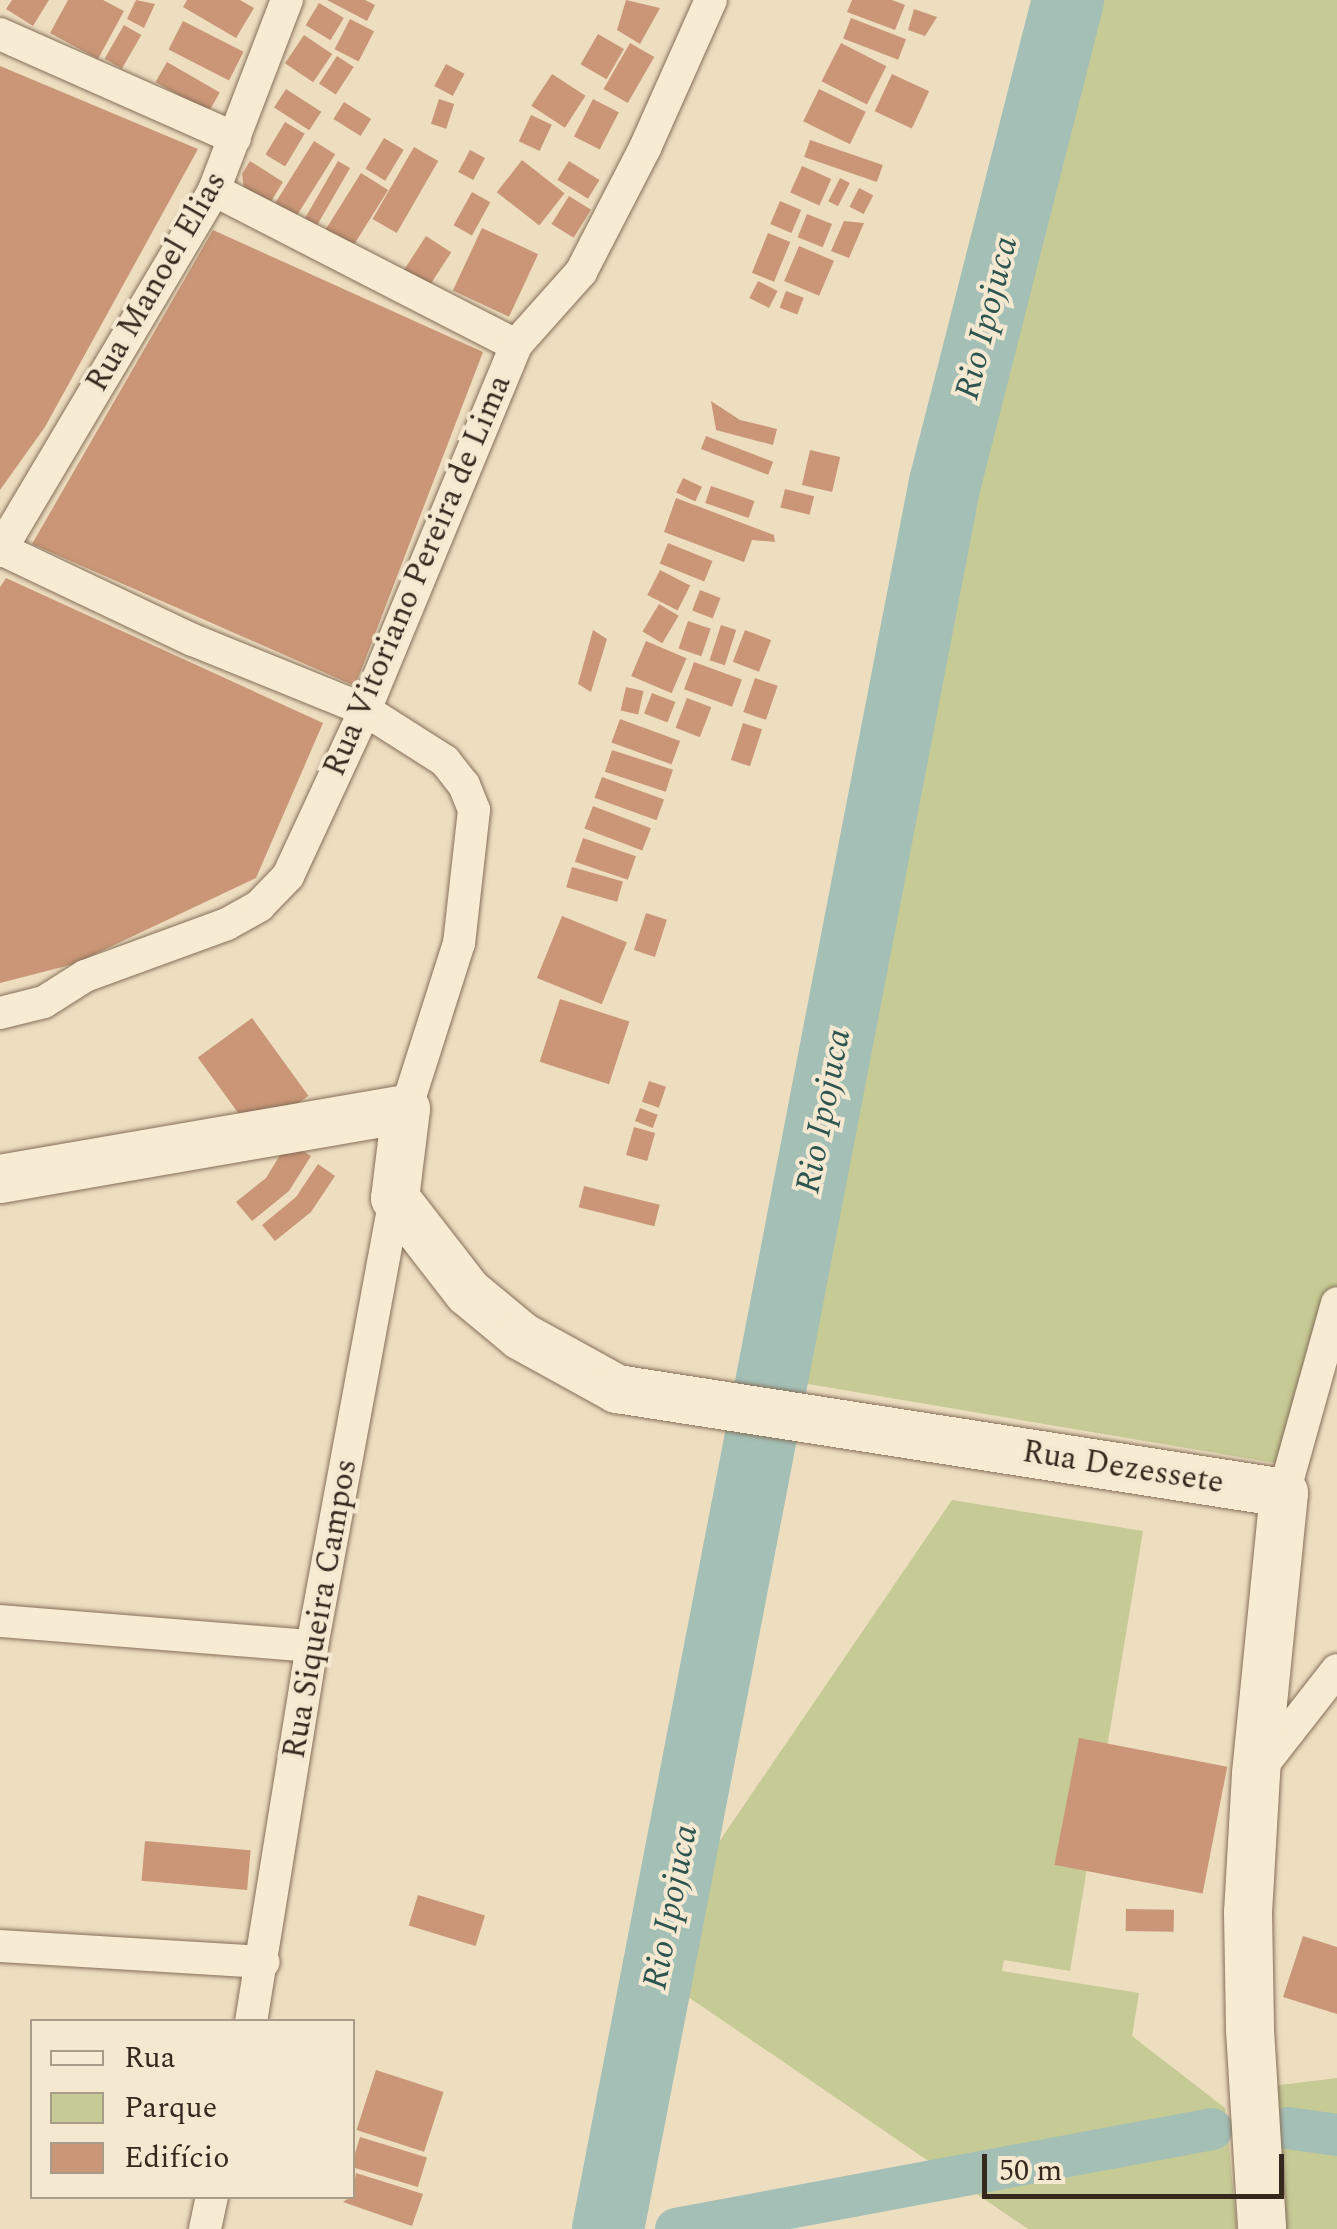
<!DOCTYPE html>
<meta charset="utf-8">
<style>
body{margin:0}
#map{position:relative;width:1337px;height:2229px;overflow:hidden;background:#eddec0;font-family:Spectral,serif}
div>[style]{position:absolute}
.green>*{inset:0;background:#c6ca95}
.water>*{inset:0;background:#a3bfb6}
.canal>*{height:42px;margin:-21px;padding:0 21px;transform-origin:21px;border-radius:21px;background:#a3bfb6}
.river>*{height:72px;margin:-36px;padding:0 36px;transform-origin:36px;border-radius:36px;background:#a3bfb6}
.building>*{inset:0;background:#ca9677;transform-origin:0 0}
.roads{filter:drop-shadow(0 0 2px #856f59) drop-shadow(0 0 2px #856f59)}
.street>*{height:32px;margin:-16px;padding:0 16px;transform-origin:16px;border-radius:16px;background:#f8ebd3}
.secondary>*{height:48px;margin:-24px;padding:0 24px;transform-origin:24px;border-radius:24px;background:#f8ebd3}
span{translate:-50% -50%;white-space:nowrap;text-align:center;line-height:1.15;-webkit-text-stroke:8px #f4e8d0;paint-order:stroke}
.street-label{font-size:32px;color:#35281d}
.water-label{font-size:35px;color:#2c5551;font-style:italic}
.legend{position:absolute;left:30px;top:2019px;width:325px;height:180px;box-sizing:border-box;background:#f4e8d0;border:2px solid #a89b88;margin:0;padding:12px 18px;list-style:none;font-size:30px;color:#35281d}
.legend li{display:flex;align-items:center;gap:20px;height:50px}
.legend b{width:50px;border:2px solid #a89b88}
.scale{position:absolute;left:982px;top:2154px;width:302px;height:45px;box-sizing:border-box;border:5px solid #35281d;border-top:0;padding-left:12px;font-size:30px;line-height:35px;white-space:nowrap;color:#35281d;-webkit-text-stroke:8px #f4e8d0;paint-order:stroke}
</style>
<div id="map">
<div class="green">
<div style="clip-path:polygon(1092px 0,1337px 0,1337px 1290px,1292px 1466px,808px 1384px,777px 1356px,868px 878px)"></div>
<div style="clip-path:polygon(952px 1500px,1143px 1531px,1070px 1971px,1004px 1960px,1002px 1971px,1139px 1993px,1132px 2036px,1225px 2108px,1237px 2229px,1028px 2229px,637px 1962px)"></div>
<div style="clip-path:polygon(1337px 2078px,1337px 2229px,1280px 2229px,1263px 2087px)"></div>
</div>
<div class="water">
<div style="clip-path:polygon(1041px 0,1092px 0,1077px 56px,1040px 20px)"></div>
</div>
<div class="canal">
<div style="left:1288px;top:2128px;width:49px;rotate:8.1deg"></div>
<div style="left:676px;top:2229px;width:545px;rotate:-10.57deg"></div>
</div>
<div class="river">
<div style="left:608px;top:2229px;width:1778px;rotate:-79.08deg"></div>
<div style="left:945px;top:483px;width:498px;rotate:-75.7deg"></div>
</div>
<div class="building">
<div style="clip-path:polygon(12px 0,49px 0,33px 26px,6px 9px)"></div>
<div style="clip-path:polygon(68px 0,103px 0,124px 11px,98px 59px,50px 33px)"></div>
<div style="clip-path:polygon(136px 0,155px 4px,144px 28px,127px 19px)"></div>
<div style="clip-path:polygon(187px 0,240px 0,254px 8px,236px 38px,183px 7px)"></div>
<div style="clip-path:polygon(327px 0,365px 0,375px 5px,367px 21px)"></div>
<div style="clip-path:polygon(626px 0,660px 8px,640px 44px,617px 30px)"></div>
<div style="clip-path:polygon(852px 0,892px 0,905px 5px,895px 30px,847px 12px)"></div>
<div style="left:319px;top:3px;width:29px;height:26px;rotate:31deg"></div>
<div style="clip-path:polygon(914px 9px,937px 17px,925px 36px,908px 30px)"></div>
<div style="left:851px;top:18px;width:59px;height:22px;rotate:21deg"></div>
<div style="left:350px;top:19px;width:27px;height:34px;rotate:27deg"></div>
<div style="left:183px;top:21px;width:68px;height:32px;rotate:27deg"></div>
<div style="left:124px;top:25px;width:20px;height:39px;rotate:30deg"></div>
<div style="left:598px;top:34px;width:30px;height:35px;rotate:30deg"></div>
<div style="left:304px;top:35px;width:34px;height:34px;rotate:34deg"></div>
<div style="left:630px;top:43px;width:28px;height:53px;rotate:30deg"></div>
<div style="left:841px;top:43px;width:51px;height:43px;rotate:27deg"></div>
<div style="left:337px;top:56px;width:20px;height:33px;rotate:33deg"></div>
<div style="left:167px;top:62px;width:61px;height:23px;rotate:30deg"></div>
<div style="left:446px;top:64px;width:21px;height:25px;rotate:28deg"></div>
<div style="clip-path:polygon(0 66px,198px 149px,45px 427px,0 490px)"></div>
<div style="left:552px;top:74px;width:40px;height:38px;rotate:33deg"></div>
<div style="left:892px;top:74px;width:41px;height:41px;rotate:25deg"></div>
<div style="left:286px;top:89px;width:42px;height:22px;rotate:33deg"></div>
<div style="left:819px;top:89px;width:52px;height:36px;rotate:26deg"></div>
<div style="left:439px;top:99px;width:16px;height:26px;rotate:18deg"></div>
<div style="left:593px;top:99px;width:29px;height:42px;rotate:27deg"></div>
<div style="left:344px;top:102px;width:32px;height:20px;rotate:32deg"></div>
<div style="left:531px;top:115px;width:23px;height:29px;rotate:25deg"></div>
<div style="left:285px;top:122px;width:23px;height:38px;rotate:31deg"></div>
<div style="left:384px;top:138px;width:23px;height:36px;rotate:31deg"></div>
<div style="left:810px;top:140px;width:77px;height:18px;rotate:19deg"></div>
<div style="left:314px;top:141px;width:25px;height:76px;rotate:32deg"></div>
<div style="left:414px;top:147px;width:28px;height:83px;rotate:30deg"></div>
<div style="left:470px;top:150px;width:17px;height:25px;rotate:28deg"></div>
<div style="left:522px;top:160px;width:54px;height:41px;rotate:38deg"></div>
<div style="clip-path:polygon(250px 161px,283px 182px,267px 208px,245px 195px,242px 174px)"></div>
<div style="left:338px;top:161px;width:14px;height:67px;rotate:30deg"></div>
<div style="left:569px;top:161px;width:36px;height:22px;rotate:32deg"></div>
<div style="left:802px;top:166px;width:32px;height:29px;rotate:24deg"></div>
<div style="left:361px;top:173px;width:32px;height:67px;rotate:32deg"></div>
<div style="left:840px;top:178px;width:11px;height:26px;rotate:27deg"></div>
<div style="left:859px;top:188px;width:16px;height:21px;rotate:27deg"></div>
<div style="left:472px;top:192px;width:21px;height:38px;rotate:29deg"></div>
<div style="left:569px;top:196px;width:26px;height:33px;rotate:32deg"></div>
<div style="left:780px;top:201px;width:23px;height:25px;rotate:23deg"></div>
<div style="left:807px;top:214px;width:27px;height:25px;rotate:22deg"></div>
<div style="clip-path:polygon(844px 221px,864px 223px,849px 258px,831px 251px)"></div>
<div style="left:482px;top:228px;width:62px;height:69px;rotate:25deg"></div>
<div style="clip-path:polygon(213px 230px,483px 352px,355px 686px,32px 544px)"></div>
<div style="left:768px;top:233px;width:24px;height:43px;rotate:22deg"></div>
<div style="left:426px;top:236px;width:30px;height:41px;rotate:33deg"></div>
<div style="left:799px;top:246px;width:38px;height:38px;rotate:23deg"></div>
<div style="left:758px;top:281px;width:22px;height:19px;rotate:27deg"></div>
<div style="left:786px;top:291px;width:19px;height:18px;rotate:21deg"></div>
<div style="clip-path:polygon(711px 401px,740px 420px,777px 429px,773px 445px,716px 430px)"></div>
<div style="left:706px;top:436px;width:72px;height:14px;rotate:21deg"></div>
<div style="left:810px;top:450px;width:31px;height:36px;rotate:13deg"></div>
<div style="left:683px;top:478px;width:21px;height:16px;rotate:25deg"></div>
<div style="left:711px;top:486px;width:46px;height:18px;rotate:19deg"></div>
<div style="left:785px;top:489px;width:30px;height:19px;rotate:14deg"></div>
<div style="clip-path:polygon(676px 498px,774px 535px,775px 542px,752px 540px,744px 562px,664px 532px)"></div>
<div style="left:668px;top:543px;width:48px;height:22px;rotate:22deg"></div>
<div style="left:660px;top:570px;width:34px;height:28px;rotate:27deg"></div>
<div style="clip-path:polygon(6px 578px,323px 723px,256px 878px,74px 964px,0 983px,0 587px)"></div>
<div style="left:700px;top:590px;width:22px;height:22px;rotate:21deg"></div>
<div style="left:659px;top:604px;width:23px;height:32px;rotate:31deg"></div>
<div style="left:688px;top:621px;width:24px;height:29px;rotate:19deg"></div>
<div style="left:721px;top:625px;width:16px;height:37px;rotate:18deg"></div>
<div style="clip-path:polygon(593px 630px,607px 639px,591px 692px,578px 684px)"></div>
<div style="left:745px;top:630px;width:28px;height:34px;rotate:21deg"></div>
<div style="left:646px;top:641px;width:44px;height:38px;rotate:23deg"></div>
<div style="left:694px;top:662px;width:51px;height:29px;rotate:20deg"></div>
<div style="left:755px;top:678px;width:24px;height:36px;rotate:19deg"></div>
<div style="left:626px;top:687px;width:18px;height:24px;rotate:13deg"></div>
<div style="left:652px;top:693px;width:25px;height:22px;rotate:21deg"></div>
<div style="left:687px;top:698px;width:26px;height:32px;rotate:21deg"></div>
<div style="left:620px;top:719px;width:64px;height:25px;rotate:20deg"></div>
<div style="left:743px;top:723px;width:20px;height:39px;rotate:18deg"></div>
<div style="left:612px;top:750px;width:64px;height:23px;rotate:18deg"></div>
<div style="left:602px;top:777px;width:66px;height:22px;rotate:20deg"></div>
<div style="left:593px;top:806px;width:62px;height:24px;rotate:21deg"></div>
<div style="left:583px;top:838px;width:56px;height:25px;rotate:19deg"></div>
<div style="left:572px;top:867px;width:53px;height:21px;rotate:16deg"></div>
<div style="left:646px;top:913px;width:22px;height:39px;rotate:18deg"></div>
<div style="left:562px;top:916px;width:70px;height:67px;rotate:22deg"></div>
<div style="left:560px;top:999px;width:73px;height:66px;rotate:18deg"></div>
<div style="left:252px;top:1018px;width:96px;height:67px;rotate:54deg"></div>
<div style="left:649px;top:1081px;width:18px;height:22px;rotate:19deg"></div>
<div style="left:640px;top:1108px;width:19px;height:14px;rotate:21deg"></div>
<div style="left:634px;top:1127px;width:22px;height:29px;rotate:16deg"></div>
<div style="clip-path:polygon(288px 1142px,311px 1156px,289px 1191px,252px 1221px,236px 1202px,266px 1178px)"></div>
<div style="clip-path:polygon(318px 1164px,335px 1176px,311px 1212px,275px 1241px,262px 1225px,296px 1197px)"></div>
<div style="left:584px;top:1186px;width:78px;height:22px;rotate:14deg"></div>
<div style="left:1079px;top:1738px;width:151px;height:129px;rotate:11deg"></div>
<div style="left:145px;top:1841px;width:106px;height:40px;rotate:5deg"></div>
<div style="left:418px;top:1895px;width:70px;height:32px;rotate:17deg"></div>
<div style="left:1126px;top:1909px;width:48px;height:22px;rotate:1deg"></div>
<div style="clip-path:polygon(1303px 1936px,1337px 1947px,1337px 2014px,1283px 1997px)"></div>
<div style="left:376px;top:2070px;width:71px;height:63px;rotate:18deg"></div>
<div style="left:360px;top:2137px;width:70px;height:31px;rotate:17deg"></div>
<div style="clip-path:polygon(356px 2173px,423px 2194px,412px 2226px,343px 2202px,352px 2196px)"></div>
</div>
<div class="roads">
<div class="street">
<div style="left:0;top:34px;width:257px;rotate:23.9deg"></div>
<div style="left:214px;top:190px;width:339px;rotate:27.2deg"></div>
<div style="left:1px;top:549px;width:212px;rotate:25.4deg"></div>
<div style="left:193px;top:640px;width:186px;rotate:22.1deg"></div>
<div style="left:365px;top:710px;width:95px;rotate:32.5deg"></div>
<div style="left:445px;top:761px;width:31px;rotate:52deg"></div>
<div style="left:464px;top:785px;width:27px;rotate:68deg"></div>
<div style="left:474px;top:810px;width:134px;rotate:96.4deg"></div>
<div style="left:459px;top:943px;width:174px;rotate:107.7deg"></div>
<div style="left:0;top:551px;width:420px;rotate:-59.3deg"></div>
<div style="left:214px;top:190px;width:204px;rotate:-69deg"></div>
<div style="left:0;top:1013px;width:45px;rotate:-14deg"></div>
<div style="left:44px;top:1002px;width:49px;rotate:-32.4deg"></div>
<div style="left:85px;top:976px;width:151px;rotate:-20.1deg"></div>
<div style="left:227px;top:924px;width:37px;rotate:-29deg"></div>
<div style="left:259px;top:906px;width:42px;rotate:-46deg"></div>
<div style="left:288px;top:876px;width:183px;rotate:-65.1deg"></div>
<div style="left:365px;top:710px;width:395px;rotate:-67.5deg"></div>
<div style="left:516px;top:345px;width:98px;rotate:-48.3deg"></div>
<div style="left:581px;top:272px;width:140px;rotate:-62.7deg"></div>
<div style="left:645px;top:148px;width:162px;rotate:-66deg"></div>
<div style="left:1284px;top:1493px;width:197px;rotate:-74.4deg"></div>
<div style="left:0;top:1621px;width:313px;rotate:4.6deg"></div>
<div style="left:1258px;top:1771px;width:128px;rotate:-52deg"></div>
<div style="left:0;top:1946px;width:264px;rotate:3.5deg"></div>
<div style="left:251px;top:2022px;width:381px;rotate:-80.8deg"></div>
<div style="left:312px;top:1646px;width:456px;rotate:-79.5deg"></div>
<div style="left:205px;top:2229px;width:34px;rotate:-78deg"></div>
</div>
<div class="secondary">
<div style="left:0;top:1179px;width:412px;rotate:-9.8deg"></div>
<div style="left:406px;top:1109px;width:90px;rotate:97deg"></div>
<div style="left:395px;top:1198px;width:119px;rotate:52.2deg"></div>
<div style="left:468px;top:1292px;width:69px;rotate:39.7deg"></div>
<div style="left:521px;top:1336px;width:110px;rotate:28.9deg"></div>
<div style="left:617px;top:1389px;width:675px;rotate:8.86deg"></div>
<div style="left:1284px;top:1493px;width:282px;rotate:95.7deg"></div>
<div style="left:1256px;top:1774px;width:139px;rotate:93.3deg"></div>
<div style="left:1248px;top:1913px;width:117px;rotate:89deg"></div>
<div style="left:1250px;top:2030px;width:199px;rotate:86.5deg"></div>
</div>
</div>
<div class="street-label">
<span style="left:157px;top:282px;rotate:-60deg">Rua Manoel Elias</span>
<span style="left:418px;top:576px;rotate:-67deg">Rua Vitoriano Pereira de Lima</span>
<span style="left:1123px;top:1468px;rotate:9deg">Rua Dezessete</span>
<span style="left:321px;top:1609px;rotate:-80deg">Rua Siqueira Campos</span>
</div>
<div class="water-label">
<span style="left:987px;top:318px;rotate:-76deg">Rio Ipojuca</span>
<span style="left:824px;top:1111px;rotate:-79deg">Rio Ipojuca</span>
<span style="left:671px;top:1907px;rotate:-79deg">Rio Ipojuca</span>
</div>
<ul class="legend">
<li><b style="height:12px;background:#f8ebd3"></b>Rua</li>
<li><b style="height:28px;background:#c6ca95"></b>Parque</li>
<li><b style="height:28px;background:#ca9677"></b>Edifício</li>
</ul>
<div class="scale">50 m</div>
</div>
